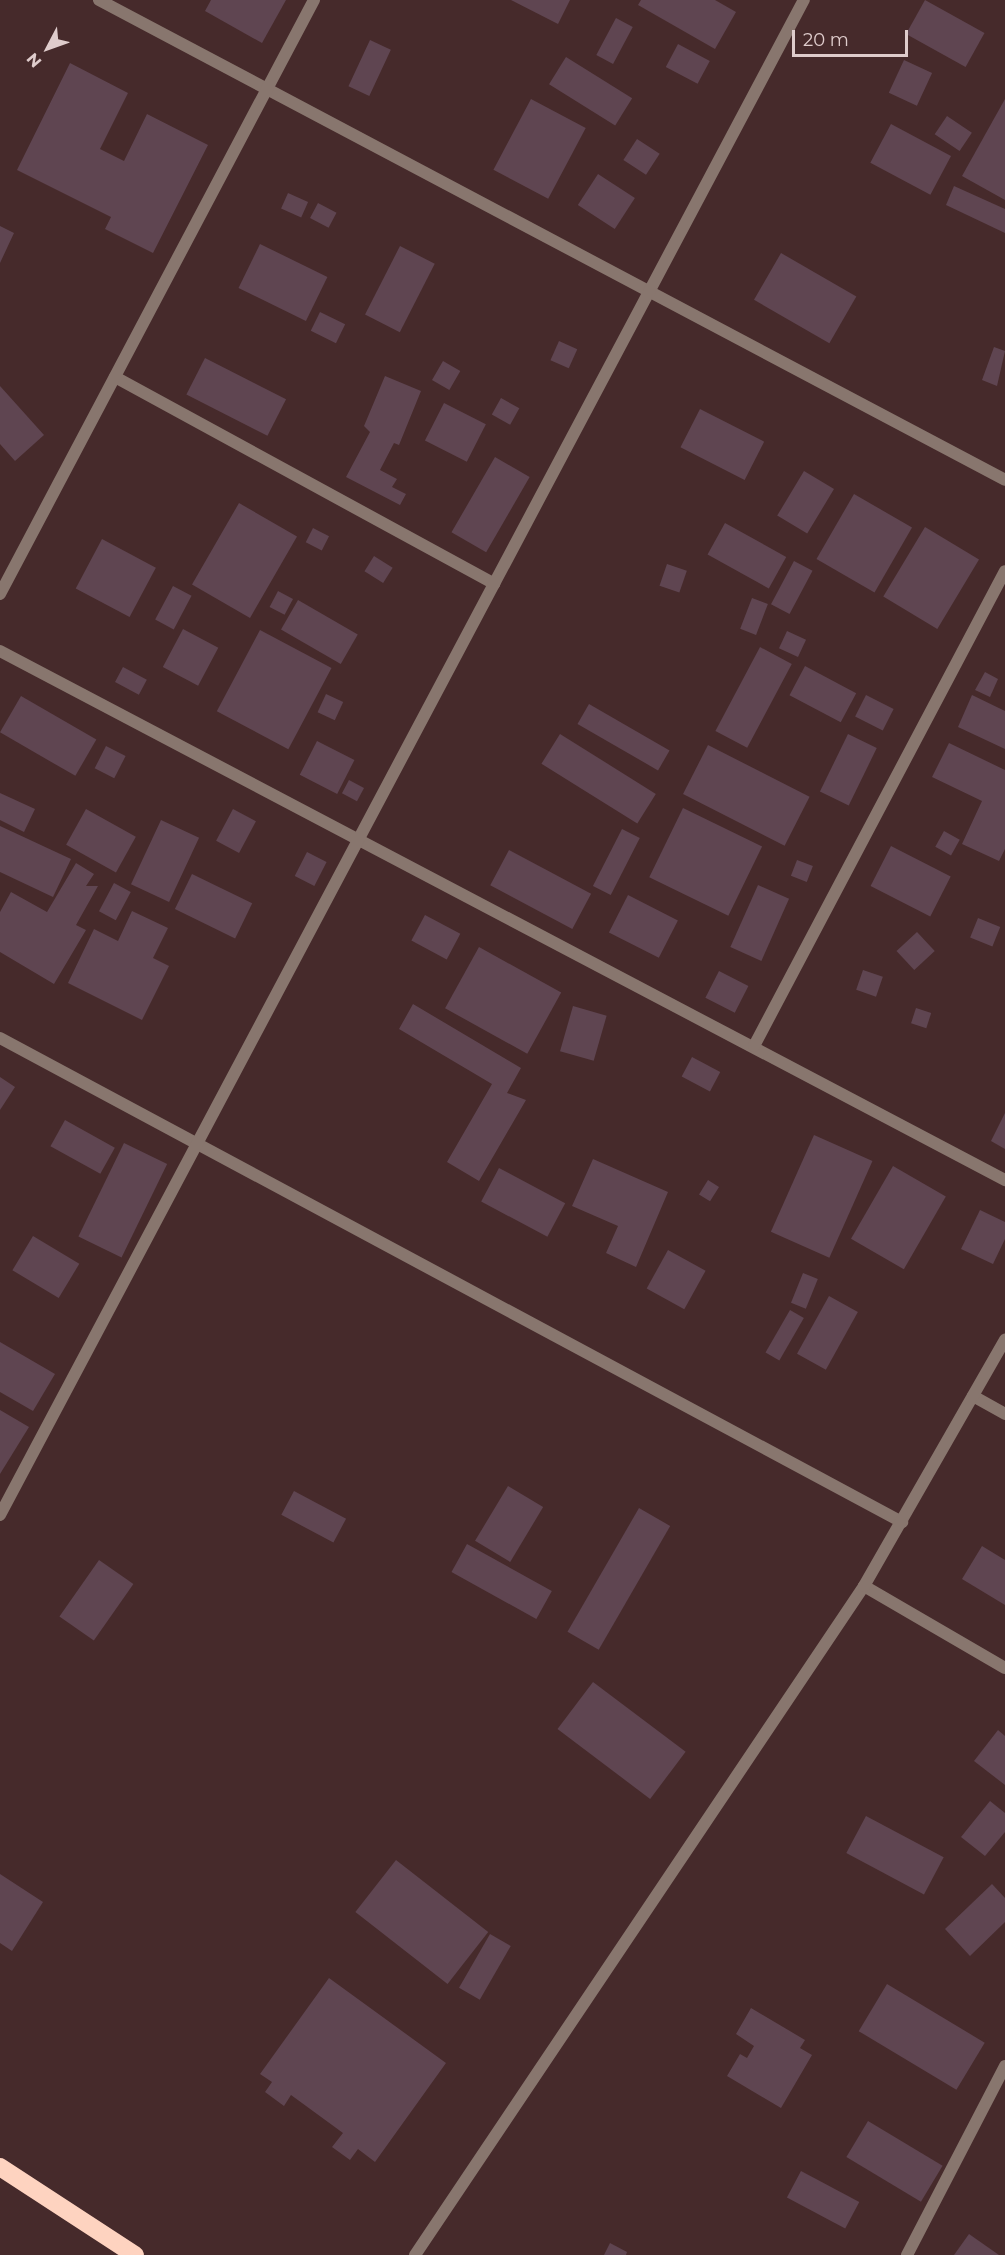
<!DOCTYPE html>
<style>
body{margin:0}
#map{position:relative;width:1005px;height:2255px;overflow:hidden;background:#462a2b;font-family:Montserrat,sans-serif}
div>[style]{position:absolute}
.building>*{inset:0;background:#5f4551;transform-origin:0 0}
.street>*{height:12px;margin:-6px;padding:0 6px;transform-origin:6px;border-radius:6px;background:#88766e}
.highway>*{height:18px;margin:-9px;padding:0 9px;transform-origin:9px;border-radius:9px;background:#fed3c0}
span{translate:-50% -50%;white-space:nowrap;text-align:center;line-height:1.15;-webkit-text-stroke:5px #462a2b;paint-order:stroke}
.north{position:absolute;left:18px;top:18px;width:60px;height:60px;-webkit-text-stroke:4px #462a2b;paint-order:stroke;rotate:229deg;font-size:16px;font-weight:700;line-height:24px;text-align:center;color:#dfcccc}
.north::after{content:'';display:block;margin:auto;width:21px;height:27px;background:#dfcccc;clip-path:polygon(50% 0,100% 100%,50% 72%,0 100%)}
.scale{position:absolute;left:792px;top:30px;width:116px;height:27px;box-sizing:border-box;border:3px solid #dfcccc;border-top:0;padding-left:8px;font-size:18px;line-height:21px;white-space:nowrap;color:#dfcccc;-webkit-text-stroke:4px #462a2b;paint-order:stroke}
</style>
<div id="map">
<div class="building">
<div style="clip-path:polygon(211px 0,286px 0,262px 43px,205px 11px)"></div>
<div style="clip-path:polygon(511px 0,570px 0,558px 24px)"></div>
<div style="clip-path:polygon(641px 0,715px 0,736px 12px,715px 49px,638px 5px)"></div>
<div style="left:925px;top:0;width:68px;height:39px;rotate:29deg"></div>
<div style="left:616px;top:18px;width:19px;height:42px;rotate:28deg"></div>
<div style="left:370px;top:40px;width:23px;height:51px;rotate:25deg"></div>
<div style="left:678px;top:44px;width:36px;height:26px;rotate:28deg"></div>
<div style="left:566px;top:57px;width:78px;height:32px;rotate:32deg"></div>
<div style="left:904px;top:60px;width:31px;height:36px;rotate:25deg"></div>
<div style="clip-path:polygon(70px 63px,128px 93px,100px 149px,124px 161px,147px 114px,208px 145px,153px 253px,105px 229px,111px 217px,17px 170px)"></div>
<div style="left:531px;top:99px;width:62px;height:80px;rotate:28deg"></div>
<div style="clip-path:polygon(1005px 99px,1005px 200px,962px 176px)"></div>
<div style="left:947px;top:116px;width:30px;height:22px;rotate:34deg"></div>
<div style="left:891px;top:124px;width:68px;height:44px;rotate:28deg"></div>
<div style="left:637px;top:139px;width:27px;height:25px;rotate:33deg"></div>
<div style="left:598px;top:174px;width:44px;height:37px;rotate:33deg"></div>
<div style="clip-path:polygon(954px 186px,1005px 209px,1005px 233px,946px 205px)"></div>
<div style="left:288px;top:193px;width:22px;height:17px;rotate:24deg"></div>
<div style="left:318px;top:203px;width:21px;height:17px;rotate:28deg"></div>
<div style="clip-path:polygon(0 226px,14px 233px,0 263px)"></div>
<div style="left:260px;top:244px;width:75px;height:49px;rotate:26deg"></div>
<div style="left:400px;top:246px;width:39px;height:77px;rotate:27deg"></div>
<div style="left:781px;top:253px;width:87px;height:54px;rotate:30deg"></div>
<div style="left:320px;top:312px;width:28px;height:21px;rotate:26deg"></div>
<div style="left:559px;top:341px;width:20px;height:21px;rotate:24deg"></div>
<div style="clip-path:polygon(994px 347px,1005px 351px,997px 386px,982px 380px)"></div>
<div style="left:205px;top:358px;width:91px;height:41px;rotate:27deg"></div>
<div style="left:443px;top:361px;width:20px;height:22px;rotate:30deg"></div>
<div style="clip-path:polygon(385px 376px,421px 391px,399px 445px,394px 443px,380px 470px,397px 479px,392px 487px,406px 494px,400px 505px,346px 477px,370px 432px,364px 426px)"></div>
<div style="clip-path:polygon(0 386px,44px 435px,15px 461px,0 444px)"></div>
<div style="left:501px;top:398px;width:21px;height:19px;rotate:29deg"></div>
<div style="left:444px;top:403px;width:47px;height:42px;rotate:27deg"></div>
<div style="left:700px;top:409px;width:72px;height:43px;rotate:27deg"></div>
<div style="left:495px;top:457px;width:40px;height:87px;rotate:30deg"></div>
<div style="left:804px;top:471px;width:35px;height:52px;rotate:31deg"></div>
<div style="left:854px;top:494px;width:67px;height:75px;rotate:30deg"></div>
<div style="left:239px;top:503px;width:67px;height:94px;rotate:30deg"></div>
<div style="left:725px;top:523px;width:70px;height:36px;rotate:29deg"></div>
<div style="left:925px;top:527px;width:63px;height:81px;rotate:31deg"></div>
<div style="left:313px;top:528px;width:18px;height:16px;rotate:27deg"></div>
<div style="left:102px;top:539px;width:61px;height:56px;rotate:28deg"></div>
<div style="left:374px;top:556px;width:22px;height:18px;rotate:32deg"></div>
<div style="left:794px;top:561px;width:21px;height:49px;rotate:28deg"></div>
<div style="left:667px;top:564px;width:21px;height:23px;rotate:19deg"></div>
<div style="left:173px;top:586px;width:21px;height:38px;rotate:28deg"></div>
<div style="left:278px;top:591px;width:17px;height:18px;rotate:28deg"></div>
<div style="left:752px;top:598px;width:17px;height:33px;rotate:21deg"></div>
<div style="left:298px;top:600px;width:69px;height:34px;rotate:30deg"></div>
<div style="left:183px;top:629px;width:40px;height:43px;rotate:28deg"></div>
<div style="left:260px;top:630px;width:81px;height:92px;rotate:28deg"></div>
<div style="left:787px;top:631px;width:21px;height:19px;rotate:25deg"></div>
<div style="left:760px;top:647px;width:36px;height:95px;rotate:28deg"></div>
<div style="left:805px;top:666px;width:58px;height:33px;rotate:28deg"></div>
<div style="left:123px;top:667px;width:27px;height:17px;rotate:28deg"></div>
<div style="clip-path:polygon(985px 672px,998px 679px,990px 697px,975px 690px)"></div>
<div style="left:326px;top:694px;width:19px;height:20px;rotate:25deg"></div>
<div style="left:866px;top:695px;width:31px;height:24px;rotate:27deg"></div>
<div style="clip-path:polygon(972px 695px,1005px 711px,1005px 749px,958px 727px)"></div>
<div style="left:21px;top:696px;width:87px;height:42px;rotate:30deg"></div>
<div style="left:589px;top:704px;width:93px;height:23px;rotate:30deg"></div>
<div style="left:560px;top:734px;width:113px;height:35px;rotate:32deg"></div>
<div style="left:848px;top:734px;width:32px;height:64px;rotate:26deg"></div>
<div style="left:317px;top:741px;width:42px;height:38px;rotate:27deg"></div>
<div style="clip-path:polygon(949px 743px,1005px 770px,1005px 849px,999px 861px,962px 844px,982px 801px,932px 777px)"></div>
<div style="left:708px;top:745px;width:114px;height:55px;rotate:27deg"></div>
<div style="left:106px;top:746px;width:22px;height:25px;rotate:27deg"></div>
<div style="left:349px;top:780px;width:17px;height:15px;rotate:28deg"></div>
<div style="clip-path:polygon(0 793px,35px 809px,24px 832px,0 820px)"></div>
<div style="left:683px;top:808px;width:88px;height:77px;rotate:26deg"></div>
<div style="left:86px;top:809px;width:57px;height:41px;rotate:29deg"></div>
<div style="left:233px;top:809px;width:26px;height:36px;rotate:28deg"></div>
<div style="left:161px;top:820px;width:42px;height:71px;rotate:25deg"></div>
<div style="clip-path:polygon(0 826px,71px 859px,53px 897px,0 872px)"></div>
<div style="left:622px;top:829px;width:20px;height:64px;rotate:27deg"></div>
<div style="left:944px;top:831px;width:18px;height:18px;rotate:29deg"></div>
<div style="left:891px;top:846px;width:67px;height:45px;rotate:27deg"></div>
<div style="left:509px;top:850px;width:93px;height:40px;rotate:28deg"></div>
<div style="left:307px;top:852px;width:22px;height:27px;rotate:27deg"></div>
<div style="left:797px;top:860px;width:17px;height:17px;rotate:21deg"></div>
<div style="clip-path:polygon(76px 863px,94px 874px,86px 886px,98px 886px,76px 925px,86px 930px,54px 984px,0 952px,0 912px,11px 892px,47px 912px)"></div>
<div style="left:192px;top:874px;width:67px;height:39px;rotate:26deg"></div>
<div style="left:114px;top:883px;width:19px;height:32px;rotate:28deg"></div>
<div style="left:758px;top:885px;width:34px;height:68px;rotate:24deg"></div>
<div style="left:628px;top:895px;width:56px;height:42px;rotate:27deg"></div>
<div style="clip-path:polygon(132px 911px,168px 928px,153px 958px,169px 966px,142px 1020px,68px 983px,94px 929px,118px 941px)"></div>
<div style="left:425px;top:915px;width:40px;height:29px;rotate:28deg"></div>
<div style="left:978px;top:918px;width:24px;height:21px;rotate:22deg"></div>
<div style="left:917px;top:932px;width:26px;height:28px;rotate:47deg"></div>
<div style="left:479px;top:947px;width:94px;height:70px;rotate:29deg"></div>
<div style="left:863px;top:970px;width:21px;height:21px;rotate:19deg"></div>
<div style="left:719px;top:971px;width:33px;height:30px;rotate:27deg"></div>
<div style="clip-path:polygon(413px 1004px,521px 1068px,507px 1093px,526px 1100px,479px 1181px,447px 1162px,492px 1084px,399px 1029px)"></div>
<div style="left:573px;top:1006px;width:35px;height:47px;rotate:16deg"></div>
<div style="left:916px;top:1008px;width:16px;height:16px;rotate:18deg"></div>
<div style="left:692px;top:1057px;width:32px;height:22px;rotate:28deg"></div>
<div style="clip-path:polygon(0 1077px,15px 1087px,0 1110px)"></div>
<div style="clip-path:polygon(1005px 1113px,1005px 1149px,991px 1141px)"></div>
<div style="left:65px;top:1120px;width:57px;height:30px;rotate:29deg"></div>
<div style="left:814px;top:1135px;width:64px;height:106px;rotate:24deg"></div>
<div style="left:124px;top:1143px;width:48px;height:104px;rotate:26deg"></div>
<div style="clip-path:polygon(593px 1159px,668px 1192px,636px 1267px,606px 1253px,618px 1226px,572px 1206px)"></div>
<div style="left:893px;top:1166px;width:61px;height:84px;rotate:30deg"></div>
<div style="left:499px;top:1168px;width:75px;height:38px;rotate:28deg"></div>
<div style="left:708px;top:1180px;width:13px;height:17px;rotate:32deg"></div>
<div style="clip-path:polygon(980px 1210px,1005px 1222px,1005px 1239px,993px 1264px,961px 1249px)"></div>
<div style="left:33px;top:1236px;width:54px;height:40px;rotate:31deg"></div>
<div style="left:668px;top:1250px;width:43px;height:44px;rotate:29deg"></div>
<div style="left:803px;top:1273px;width:16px;height:32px;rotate:22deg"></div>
<div style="left:829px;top:1296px;width:33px;height:66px;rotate:29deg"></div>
<div style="left:790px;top:1310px;width:16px;height:49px;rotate:30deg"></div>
<div style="clip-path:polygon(0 1342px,55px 1374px,33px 1411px,0 1392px)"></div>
<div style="clip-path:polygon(0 1410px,29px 1427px,0 1474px)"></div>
<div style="left:508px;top:1486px;width:41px;height:64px;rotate:31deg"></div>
<div style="left:294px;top:1491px;width:59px;height:27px;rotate:28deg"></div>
<div style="left:639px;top:1508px;width:36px;height:143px;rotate:30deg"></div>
<div style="left:467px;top:1544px;width:97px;height:32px;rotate:29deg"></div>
<div style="clip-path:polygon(982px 1546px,1005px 1560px,1005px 1605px,962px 1579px)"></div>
<div style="left:99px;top:1560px;width:42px;height:69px;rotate:35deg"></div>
<div style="left:593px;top:1682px;width:116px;height:59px;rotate:37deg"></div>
<div style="clip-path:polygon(998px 1730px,1005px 1736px,1005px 1785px,974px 1761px)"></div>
<div style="clip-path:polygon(990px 1801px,1005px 1813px,1005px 1832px,985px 1856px,961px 1837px)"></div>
<div style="left:866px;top:1816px;width:88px;height:42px;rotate:28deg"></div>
<div style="left:396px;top:1860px;width:117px;height:66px;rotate:38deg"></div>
<div style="clip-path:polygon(0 1874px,43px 1902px,12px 1951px,0 1943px)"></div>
<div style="clip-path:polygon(992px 1884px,1005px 1898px,1005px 1922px,970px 1956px,945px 1929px)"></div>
<div style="left:490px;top:1934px;width:24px;height:62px;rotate:30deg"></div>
<div style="clip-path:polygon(329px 1978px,446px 2063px,375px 2162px,358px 2149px,350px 2160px,332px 2147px,343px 2133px,291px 2095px,284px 2106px,265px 2092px,272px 2082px,260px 2074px)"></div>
<div style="left:887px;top:1984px;width:114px;height:55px;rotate:31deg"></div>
<div style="clip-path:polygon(751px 2008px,805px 2040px,800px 2048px,812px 2055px,781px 2108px,727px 2076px,740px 2054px,747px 2058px,754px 2046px,736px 2034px)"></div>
<div style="left:868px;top:2121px;width:87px;height:42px;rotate:31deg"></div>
<div style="left:801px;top:2171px;width:66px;height:30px;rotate:28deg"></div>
<div style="clip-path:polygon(969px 2234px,999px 2255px,954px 2255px)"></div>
<div style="clip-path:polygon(610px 2243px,627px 2252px,626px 2255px,604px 2255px)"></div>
</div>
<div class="street">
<div style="left:99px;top:0;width:1025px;rotate:27.91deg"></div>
<div style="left:115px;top:377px;width:432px;rotate:28.6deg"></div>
<div style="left:0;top:594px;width:672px;rotate:-62.14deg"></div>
<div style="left:0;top:651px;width:1136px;rotate:27.76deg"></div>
<div style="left:0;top:1038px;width:1024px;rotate:28.22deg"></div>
<div style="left:754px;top:1046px;width:537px;rotate:-62.15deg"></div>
<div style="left:973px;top:1396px;width:37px;rotate:29deg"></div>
<div style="left:0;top:1515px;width:1715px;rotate:-62.05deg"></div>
<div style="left:864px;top:1586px;width:163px;rotate:30.2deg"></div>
<div style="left:415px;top:2255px;width:806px;rotate:-56.13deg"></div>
<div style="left:864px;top:1586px;width:284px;rotate:-60.2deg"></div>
<div style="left:907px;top:2255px;width:213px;rotate:-62.6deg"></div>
</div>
<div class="highway">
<div style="left:0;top:2167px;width:161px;rotate:33.1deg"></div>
</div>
<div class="north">N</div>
<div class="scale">20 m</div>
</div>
